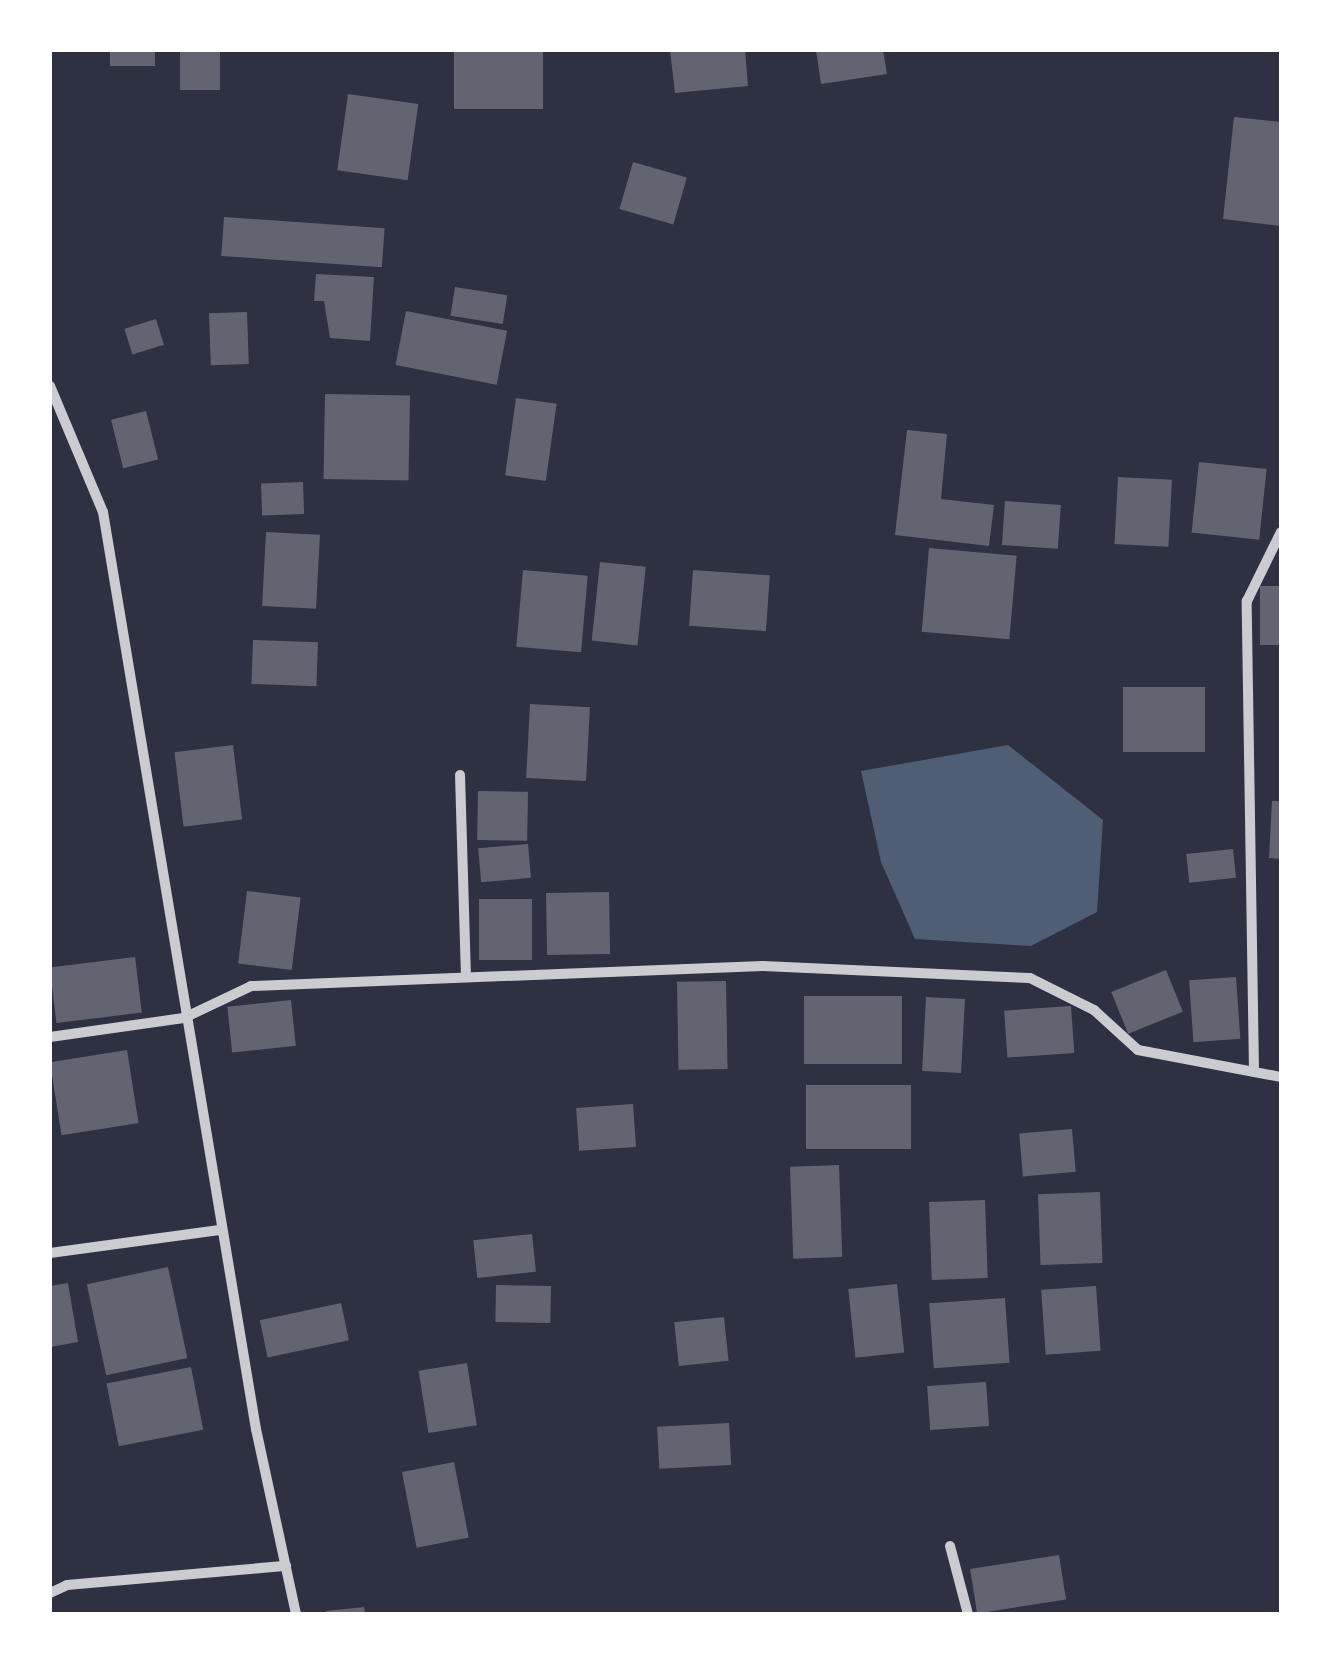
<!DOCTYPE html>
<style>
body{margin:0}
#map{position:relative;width:1331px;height:1664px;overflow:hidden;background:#2d3142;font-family:Montserrat,sans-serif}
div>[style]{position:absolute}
.water>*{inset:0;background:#4f5d75}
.building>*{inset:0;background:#626471;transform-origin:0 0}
.minor>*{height:10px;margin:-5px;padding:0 5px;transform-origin:5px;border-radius:5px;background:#caccd0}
span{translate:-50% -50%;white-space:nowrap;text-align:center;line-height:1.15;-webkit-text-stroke:10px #fff;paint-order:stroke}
.frame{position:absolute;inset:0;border:52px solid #fff;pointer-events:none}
</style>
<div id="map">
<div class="water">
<div style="clip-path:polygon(1008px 745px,1103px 820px,1097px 912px,1031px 946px,915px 939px,881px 862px,861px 771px)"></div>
</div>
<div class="building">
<div style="left:110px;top:50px;width:45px;height:16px"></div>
<div style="left:180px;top:50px;width:40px;height:40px"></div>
<div style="left:454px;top:50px;width:89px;height:59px"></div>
<div style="clip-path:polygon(670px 50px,745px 50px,748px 86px,675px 93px)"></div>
<div style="clip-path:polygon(816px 50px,883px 50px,887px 74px,821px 84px)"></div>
<div style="left:348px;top:94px;width:71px;height:77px;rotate:8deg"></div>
<div style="clip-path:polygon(1234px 117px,1281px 122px,1281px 226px,1223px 219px)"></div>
<div style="left:633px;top:162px;width:56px;height:49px;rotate:16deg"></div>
<div style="left:224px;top:217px;width:161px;height:39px;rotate:4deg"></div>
<div style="clip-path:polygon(316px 274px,374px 277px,370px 341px,330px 338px,324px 301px,314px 301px)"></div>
<div style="left:455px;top:287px;width:53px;height:29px;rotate:9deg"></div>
<div style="left:406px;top:311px;width:103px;height:55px;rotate:11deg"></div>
<div style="left:247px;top:312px;width:52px;height:38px;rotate:88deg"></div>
<div style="left:156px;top:319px;width:27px;height:33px;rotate:73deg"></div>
<div style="left:325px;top:394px;width:85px;height:85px;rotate:1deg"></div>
<div style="left:516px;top:398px;width:41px;height:78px;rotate:8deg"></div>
<div style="left:146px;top:411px;width:50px;height:36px;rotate:76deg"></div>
<div style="clip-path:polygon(907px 430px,947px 434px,941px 499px,994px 505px,989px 546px,895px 535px)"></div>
<div style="left:1199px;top:462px;width:68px;height:71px;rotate:6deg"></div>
<div style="left:1118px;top:477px;width:54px;height:67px;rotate:3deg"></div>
<div style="left:303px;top:482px;width:32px;height:42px;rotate:88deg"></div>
<div style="left:1005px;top:501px;width:56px;height:44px;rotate:4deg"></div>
<div style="left:266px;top:532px;width:54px;height:74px;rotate:3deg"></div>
<div style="left:929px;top:548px;width:88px;height:84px;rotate:5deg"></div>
<div style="left:600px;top:562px;width:46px;height:79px;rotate:6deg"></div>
<div style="left:523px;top:570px;width:65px;height:77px;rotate:5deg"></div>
<div style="left:693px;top:570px;width:77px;height:56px;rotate:4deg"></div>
<div style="left:1260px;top:586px;width:21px;height:59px"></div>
<div style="left:253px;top:640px;width:65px;height:44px;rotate:2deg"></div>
<div style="left:1123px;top:687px;width:82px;height:65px"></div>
<div style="left:530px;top:704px;width:60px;height:74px;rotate:3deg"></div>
<div style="left:233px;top:745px;width:75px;height:59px;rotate:83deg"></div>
<div style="left:478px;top:791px;width:50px;height:49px;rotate:1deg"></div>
<div style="clip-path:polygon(1272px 801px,1281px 801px,1281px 859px,1269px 858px)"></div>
<div style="left:528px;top:844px;width:34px;height:50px;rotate:85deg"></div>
<div style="left:1233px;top:849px;width:29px;height:47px;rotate:84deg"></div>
<div style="left:247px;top:891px;width:54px;height:73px;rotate:7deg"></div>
<div style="left:609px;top:892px;width:62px;height:63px;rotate:89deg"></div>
<div style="left:479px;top:899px;width:53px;height:61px"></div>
<div style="left:135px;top:957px;width:56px;height:86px;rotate:83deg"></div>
<div style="left:1166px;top:970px;width:45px;height:59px;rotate:68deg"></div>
<div style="left:1236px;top:977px;width:62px;height:47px;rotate:86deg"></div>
<div style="left:726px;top:981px;width:88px;height:49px;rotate:89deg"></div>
<div style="left:804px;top:996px;width:98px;height:68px"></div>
<div style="left:926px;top:997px;width:39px;height:74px;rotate:3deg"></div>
<div style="left:291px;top:1000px;width:46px;height:64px;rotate:84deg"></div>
<div style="left:1071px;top:1006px;width:47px;height:67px;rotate:86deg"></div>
<div style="left:127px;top:1050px;width:74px;height:78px;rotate:81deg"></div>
<div style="left:806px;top:1085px;width:105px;height:64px"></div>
<div style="left:633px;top:1104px;width:43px;height:57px;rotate:86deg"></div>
<div style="left:1072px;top:1129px;width:43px;height:53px;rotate:85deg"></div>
<div style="left:839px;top:1165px;width:92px;height:49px;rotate:88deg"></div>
<div style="left:1100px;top:1192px;width:71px;height:62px;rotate:88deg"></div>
<div style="left:985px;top:1200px;width:78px;height:56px;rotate:88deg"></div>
<div style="left:532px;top:1234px;width:38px;height:59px;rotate:84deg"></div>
<div style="left:168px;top:1267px;width:93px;height:83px;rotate:78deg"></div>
<div style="clip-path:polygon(68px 1283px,78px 1342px,50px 1347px,50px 1286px)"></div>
<div style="left:897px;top:1284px;width:69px;height:49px;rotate:84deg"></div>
<div style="left:496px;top:1285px;width:55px;height:37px;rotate:1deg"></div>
<div style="left:1096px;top:1286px;width:65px;height:55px;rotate:86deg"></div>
<div style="left:1005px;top:1298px;width:65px;height:76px;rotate:86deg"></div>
<div style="left:341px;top:1303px;width:38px;height:83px;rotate:78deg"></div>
<div style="left:724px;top:1317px;width:44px;height:50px;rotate:84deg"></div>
<div style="left:467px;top:1363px;width:63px;height:49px;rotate:81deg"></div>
<div style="left:191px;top:1367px;width:64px;height:86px;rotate:79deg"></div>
<div style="left:986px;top:1382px;width:44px;height:59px;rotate:86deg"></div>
<div style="left:729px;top:1423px;width:42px;height:72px;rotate:87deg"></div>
<div style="left:454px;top:1462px;width:77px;height:53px;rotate:79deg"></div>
<div style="left:1059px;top:1555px;width:45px;height:90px;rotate:81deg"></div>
<div style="clip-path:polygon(364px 1607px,365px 1614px,326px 1614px,326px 1611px)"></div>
</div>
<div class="minor">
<div style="left:50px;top:386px;width:137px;rotate:67.2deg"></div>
<div style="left:103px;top:512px;width:930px;rotate:80.53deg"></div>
<div style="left:256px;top:1429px;width:189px;rotate:77.8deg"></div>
<div style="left:460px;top:775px;width:200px;rotate:88.3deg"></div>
<div style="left:50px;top:1037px;width:135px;rotate:-8.1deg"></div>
<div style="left:184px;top:1018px;width:74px;rotate:-25.5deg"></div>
<div style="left:251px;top:986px;width:512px;rotate:-2.24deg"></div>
<div style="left:763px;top:966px;width:267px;rotate:2.6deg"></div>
<div style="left:1030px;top:978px;width:72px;rotate:26.6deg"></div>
<div style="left:1094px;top:1010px;width:59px;rotate:42.3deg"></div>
<div style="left:1138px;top:1050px;width:146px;rotate:10.7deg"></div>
<div style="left:1254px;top:1072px;width:471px;rotate:-90.9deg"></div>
<div style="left:1247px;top:601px;width:77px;rotate:-63.8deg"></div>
<div style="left:50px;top:1253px;width:173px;rotate:-7.7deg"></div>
<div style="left:950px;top:1546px;width:70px;rotate:75.2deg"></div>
<div style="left:50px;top:1593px;width:19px;rotate:-25deg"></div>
<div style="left:67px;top:1585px;width:220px;rotate:-5deg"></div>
</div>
<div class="frame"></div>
</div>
